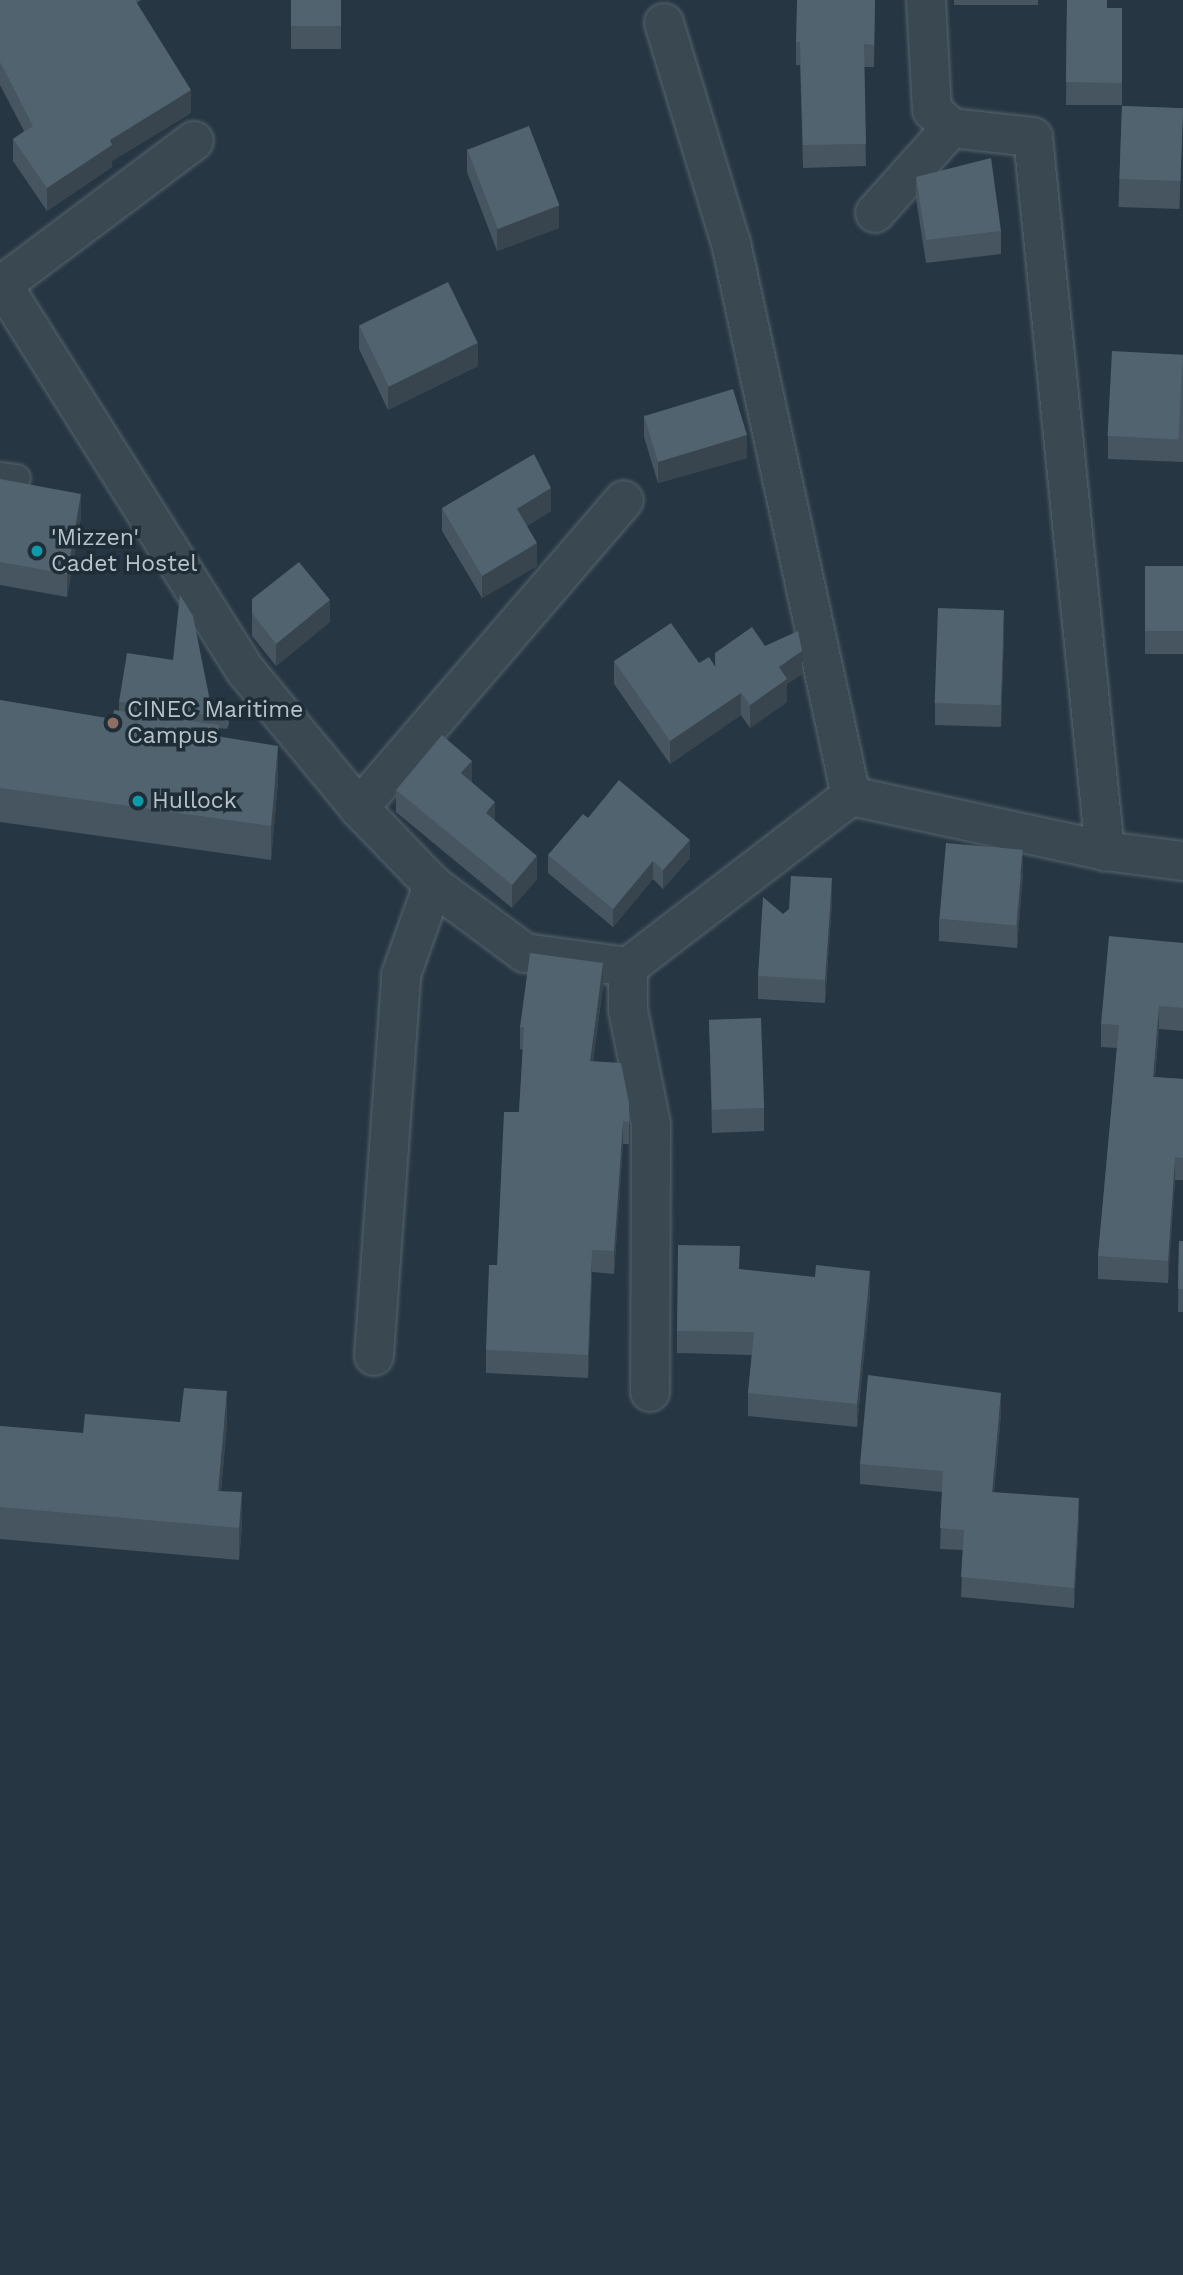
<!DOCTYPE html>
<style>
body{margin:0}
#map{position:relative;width:1183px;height:2275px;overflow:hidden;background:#263642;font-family:"Work Sans",sans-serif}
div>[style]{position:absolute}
.roads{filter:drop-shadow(0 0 2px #58656f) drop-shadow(0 0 2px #58656f)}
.lane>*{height:26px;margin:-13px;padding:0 13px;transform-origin:13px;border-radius:13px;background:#3a4851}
.street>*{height:38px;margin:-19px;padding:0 19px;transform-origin:19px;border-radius:19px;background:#3a4851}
.wall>*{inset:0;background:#46555f;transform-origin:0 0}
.shaded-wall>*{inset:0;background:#39454e}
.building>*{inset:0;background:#51636f;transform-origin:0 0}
.dots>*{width:19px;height:19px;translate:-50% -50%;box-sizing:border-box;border:4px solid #1f2d37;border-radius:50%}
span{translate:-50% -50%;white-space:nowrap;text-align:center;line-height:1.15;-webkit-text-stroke:7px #1f2d37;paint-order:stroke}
.poi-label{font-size:23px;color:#b7c2cb}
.left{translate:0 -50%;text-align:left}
</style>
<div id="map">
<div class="roads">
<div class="lane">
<div style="left:0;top:476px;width:17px;rotate:7deg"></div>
</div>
<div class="street">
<div style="left:926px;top:0;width:110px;rotate:86.9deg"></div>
<div style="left:932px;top:110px;width:26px;rotate:43deg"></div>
<div style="left:951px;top:128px;width:82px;rotate:6.3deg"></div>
<div style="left:1033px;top:137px;width:718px;rotate:84.24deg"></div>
<div style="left:664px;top:23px;width:230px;rotate:73.1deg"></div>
<div style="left:731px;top:243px;width:566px;rotate:77.76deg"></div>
<div style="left:875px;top:213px;width:114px;rotate:-48.2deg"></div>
<div style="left:0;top:281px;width:460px;rotate:57.8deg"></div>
<div style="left:245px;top:670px;width:179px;rotate:50.4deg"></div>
<div style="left:359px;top:808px;width:107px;rotate:46.1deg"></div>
<div style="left:433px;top:885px;width:114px;rotate:36.5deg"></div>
<div style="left:525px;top:953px;width:104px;rotate:7.7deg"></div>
<div style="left:628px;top:967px;width:281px;rotate:-37.5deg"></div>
<div style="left:851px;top:796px;width:260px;rotate:12.2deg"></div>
<div style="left:1105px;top:851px;width:79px;rotate:7.3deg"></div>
<div style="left:2px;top:285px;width:240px;rotate:-36.9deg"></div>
<div style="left:359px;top:808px;width:406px;rotate:-49.3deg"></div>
<div style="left:628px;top:967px;width:43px;rotate:90deg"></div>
<div style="left:628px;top:1010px;width:116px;rotate:78.6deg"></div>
<div style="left:651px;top:1124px;width:268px;rotate:90.2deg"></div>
<div style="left:374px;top:1356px;width:382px;rotate:-85.9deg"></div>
<div style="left:401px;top:975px;width:96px;rotate:-70.4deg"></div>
</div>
</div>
<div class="wall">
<div style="clip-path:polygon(0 0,141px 0,137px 3px,191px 113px,112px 161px,112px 167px,47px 211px,13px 161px,13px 139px,24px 131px,0 85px)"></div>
<div style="left:291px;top:0;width:50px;height:49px"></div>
<div style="clip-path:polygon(875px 0,874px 67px,864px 67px,866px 166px,803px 168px,800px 65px,796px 65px,796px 42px)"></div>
<div style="left:954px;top:0;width:84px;height:5px"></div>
<div style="clip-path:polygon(1067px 0,1107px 8px,1122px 8px,1122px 105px,1066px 105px)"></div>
<div style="left:1122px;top:106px;width:61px;height:101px;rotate:2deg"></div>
<div style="clip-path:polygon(467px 149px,559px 228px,497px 251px,467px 172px)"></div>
<div style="clip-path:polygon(916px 177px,1001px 231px,1001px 254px,926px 263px,916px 199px)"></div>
<div style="clip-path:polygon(359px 326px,478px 366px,388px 410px,359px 349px)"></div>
<div style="clip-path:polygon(1183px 355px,1183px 462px,1108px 459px,1108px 436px)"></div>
<div style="clip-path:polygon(644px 415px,747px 458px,658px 483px,644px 437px)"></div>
<div style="clip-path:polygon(0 479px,81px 517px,67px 597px,0 585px)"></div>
<div style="clip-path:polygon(442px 508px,551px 511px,527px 526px,537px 566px,482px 598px,442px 531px)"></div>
<div style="left:1145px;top:566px;width:38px;height:88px"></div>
<div style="clip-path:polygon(252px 599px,330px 622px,276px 666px,252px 636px)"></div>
<div style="clip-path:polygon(1004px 633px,1001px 727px,935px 725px,935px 703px)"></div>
<div style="clip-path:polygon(765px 646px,802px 674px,787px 684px,787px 702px,750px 728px,741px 715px,670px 764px,614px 684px,614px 661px,699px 663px,715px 666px,715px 653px)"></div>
<div style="clip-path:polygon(0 700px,112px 719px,119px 711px,119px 702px,229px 713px,229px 724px,227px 729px,219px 728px,219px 736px,278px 781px,271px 860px,0 822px)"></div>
<div style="clip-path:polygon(472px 782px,495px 821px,537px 879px,512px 908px,396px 812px,396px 790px)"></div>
<div style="clip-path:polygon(588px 818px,690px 858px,663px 889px,653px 879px,613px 927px,548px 873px,548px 855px)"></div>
<div style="clip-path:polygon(1023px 872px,1017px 948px,939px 941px,939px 919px)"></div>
<div style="clip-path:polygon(832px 901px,825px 1003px,758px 999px,758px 976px)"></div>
<div style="clip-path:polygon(1183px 943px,1183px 1031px,1159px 1029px,1155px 1077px,1183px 1079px,1183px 1180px,1175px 1180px,1168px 1283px,1098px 1279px,1098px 1256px,1117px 1048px,1101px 1047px,1101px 1024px)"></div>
<div style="clip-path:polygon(603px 986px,593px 1061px,629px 1103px,629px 1144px,623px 1144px,614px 1274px,592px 1272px,588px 1378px,486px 1373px,486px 1350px,519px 1112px,523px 1050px,520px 1049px,520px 1027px)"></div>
<div style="clip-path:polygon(709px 1019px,764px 1108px,764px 1131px,712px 1133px)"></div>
<div style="clip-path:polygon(1179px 1241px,1183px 1241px,1183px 1312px,1178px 1312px)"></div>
<div style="clip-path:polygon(740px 1269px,870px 1294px,857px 1427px,748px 1416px,748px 1393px,752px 1355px,677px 1353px,677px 1331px)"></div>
<div style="clip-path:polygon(1001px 1414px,994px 1492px,1079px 1519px,1074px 1608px,961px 1597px,963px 1550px,940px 1549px,942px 1492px,860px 1484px,860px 1464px)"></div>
<div style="clip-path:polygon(180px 1422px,227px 1424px,221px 1491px,242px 1525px,239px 1560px,0 1539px,0 1426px,83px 1433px)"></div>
</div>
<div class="shaded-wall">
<div style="clip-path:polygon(191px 90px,191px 113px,112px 161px,112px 167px,47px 211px,47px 188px,110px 140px)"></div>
<div style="clip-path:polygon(559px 205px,559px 228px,497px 251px,497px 228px)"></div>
<div style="clip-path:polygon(478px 343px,478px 366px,388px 410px,388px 387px)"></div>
<div style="clip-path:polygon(747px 435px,747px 458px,658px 483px,658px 461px)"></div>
<div style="clip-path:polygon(551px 488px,551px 511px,517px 532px,517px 509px)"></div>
<div style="clip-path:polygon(81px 494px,81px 517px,67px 597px,67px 574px)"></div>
<div style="clip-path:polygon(537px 543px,537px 566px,482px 598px,482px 576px)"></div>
<div style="clip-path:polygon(330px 600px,330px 622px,276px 666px,276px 644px)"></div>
<div style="clip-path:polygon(1004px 610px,1004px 633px,1001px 727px,1001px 704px)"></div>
<div style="clip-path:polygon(802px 651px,802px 674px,787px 684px,787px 702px,750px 728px,750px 705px,779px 667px)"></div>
<div style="clip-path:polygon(741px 693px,741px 715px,670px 764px,670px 741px)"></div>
<div style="clip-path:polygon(278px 746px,278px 781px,271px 860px,271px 826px)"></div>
<div style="clip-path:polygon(472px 761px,472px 783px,461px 773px)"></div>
<div style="clip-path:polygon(495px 802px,495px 824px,486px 813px)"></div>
<div style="clip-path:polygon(690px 840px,690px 858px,663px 889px,663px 870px)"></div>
<div style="clip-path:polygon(1023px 850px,1023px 872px,1017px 948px,1017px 925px)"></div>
<div style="clip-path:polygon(537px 856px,537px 879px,512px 908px,512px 885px)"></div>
<div style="clip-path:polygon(653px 861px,653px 879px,613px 927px,613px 909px)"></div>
<div style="clip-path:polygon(832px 878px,832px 901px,825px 1003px,825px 980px)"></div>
<div style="clip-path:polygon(603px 963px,603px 986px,590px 1084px,590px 1061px)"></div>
<div style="clip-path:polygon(1159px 1006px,1159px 1029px,1153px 1099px,1153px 1077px)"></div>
<div style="clip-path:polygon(623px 1121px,623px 1144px,614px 1274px,614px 1251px)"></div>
<div style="clip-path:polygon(1175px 1157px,1175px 1180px,1168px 1283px,1168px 1261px)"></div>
<div style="clip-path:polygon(592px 1250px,592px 1272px,588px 1378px,588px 1355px)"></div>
<div style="clip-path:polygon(870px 1271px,870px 1294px,857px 1427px,857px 1404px)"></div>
<div style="clip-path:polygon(227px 1391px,227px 1424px,218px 1523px,218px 1491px)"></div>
<div style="clip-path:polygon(1001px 1393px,1001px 1414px,992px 1512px,992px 1492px)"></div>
<div style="clip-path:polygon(242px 1492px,242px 1525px,239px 1560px,239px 1528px)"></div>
<div style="clip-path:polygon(1079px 1498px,1079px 1519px,1074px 1608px,1074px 1588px)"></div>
</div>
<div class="building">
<div style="clip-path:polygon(0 0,135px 0,191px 90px,110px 140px,112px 145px,47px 188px,13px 139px,33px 126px,0 62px)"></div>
<div style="left:291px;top:0;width:50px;height:26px"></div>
<div style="clip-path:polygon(797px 0,875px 0,874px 45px,864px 44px,866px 144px,803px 145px,800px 42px,796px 42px)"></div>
<div style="clip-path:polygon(1067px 0,1107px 0,1107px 8px,1122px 8px,1122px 83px,1066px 82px)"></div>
<div style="left:1122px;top:106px;width:61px;height:73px;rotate:2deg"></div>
<div style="left:529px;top:126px;width:85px;height:66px;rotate:69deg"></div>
<div style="clip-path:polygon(991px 158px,1001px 231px,926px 240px,916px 177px)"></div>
<div style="left:448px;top:282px;width:68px;height:99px;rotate:64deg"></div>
<div style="left:1112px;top:351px;width:71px;height:85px;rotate:3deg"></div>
<div style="left:733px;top:389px;width:48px;height:93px;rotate:73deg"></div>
<div style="clip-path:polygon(534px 454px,551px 488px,517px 509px,537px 543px,482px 576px,442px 508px)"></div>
<div style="clip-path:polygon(0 479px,81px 494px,67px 574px,0 562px)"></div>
<div style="clip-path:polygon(299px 562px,330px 600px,276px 644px,252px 613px,252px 599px)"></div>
<div style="left:1145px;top:566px;width:38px;height:65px"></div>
<div style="clip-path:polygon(180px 595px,193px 616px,212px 711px,229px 713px,227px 718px,119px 702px,127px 653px,173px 660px)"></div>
<div style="left:938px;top:608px;width:66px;height:95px;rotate:2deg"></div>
<div style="clip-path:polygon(671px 623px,699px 663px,709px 657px,716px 668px,715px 653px,752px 627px,765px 646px,798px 631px,802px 651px,779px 667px,787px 679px,750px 705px,741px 693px,670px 741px,614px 661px)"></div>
<div style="clip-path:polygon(0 700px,112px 719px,114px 710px,219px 725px,216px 736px,278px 746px,271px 826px,0 788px)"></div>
<div style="clip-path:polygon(442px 735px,472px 761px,461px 773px,495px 802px,486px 813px,537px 856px,512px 885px,396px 790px)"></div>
<div style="clip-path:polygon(619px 780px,690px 840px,663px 870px,653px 861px,613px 909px,548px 855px,583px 814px,588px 818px)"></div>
<div style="left:946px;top:843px;width:77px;height:76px;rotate:5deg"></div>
<div style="clip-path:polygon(791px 876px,832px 878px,825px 980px,758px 976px,763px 897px,783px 914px,789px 909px)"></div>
<div style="clip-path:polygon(1109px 936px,1183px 943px,1183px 1008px,1159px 1006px,1153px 1077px,1183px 1079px,1183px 1158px,1175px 1157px,1168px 1261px,1098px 1256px,1119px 1025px,1101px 1024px)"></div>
<div style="clip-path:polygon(530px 953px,603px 963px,590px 1061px,621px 1063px,629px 1103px,629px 1122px,623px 1121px,614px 1251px,592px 1250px,588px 1355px,486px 1350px,489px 1265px,497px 1265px,504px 1112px,519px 1112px,524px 1027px,520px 1027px)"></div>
<div style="left:761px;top:1018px;width:90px;height:52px;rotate:88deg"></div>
<div style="clip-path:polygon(1179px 1241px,1183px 1241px,1183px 1289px,1178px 1289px)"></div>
<div style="clip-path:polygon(678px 1245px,740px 1246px,739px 1269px,815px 1277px,816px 1265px,870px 1271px,857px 1404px,748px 1393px,754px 1332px,677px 1331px)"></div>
<div style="clip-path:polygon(868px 1375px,1001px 1393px,992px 1492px,1079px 1498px,1074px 1588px,961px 1577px,964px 1530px,940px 1528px,943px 1471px,860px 1464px)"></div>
<div style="clip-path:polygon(184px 1388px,227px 1391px,218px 1491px,242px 1492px,239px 1528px,0 1507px,0 1426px,83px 1433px,85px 1414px,180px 1422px)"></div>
</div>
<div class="dots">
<div style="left:37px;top:551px;background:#0f9aa8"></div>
<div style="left:113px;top:723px;background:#8d6e63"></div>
<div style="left:138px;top:801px;background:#0f9aa8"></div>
</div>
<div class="poi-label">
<span class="left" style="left:51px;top:551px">'Mizzen'<br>Cadet Hostel</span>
<span class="left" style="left:127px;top:723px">CINEC Maritime<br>Campus</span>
<span class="left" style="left:152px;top:801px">Hullock</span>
</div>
</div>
